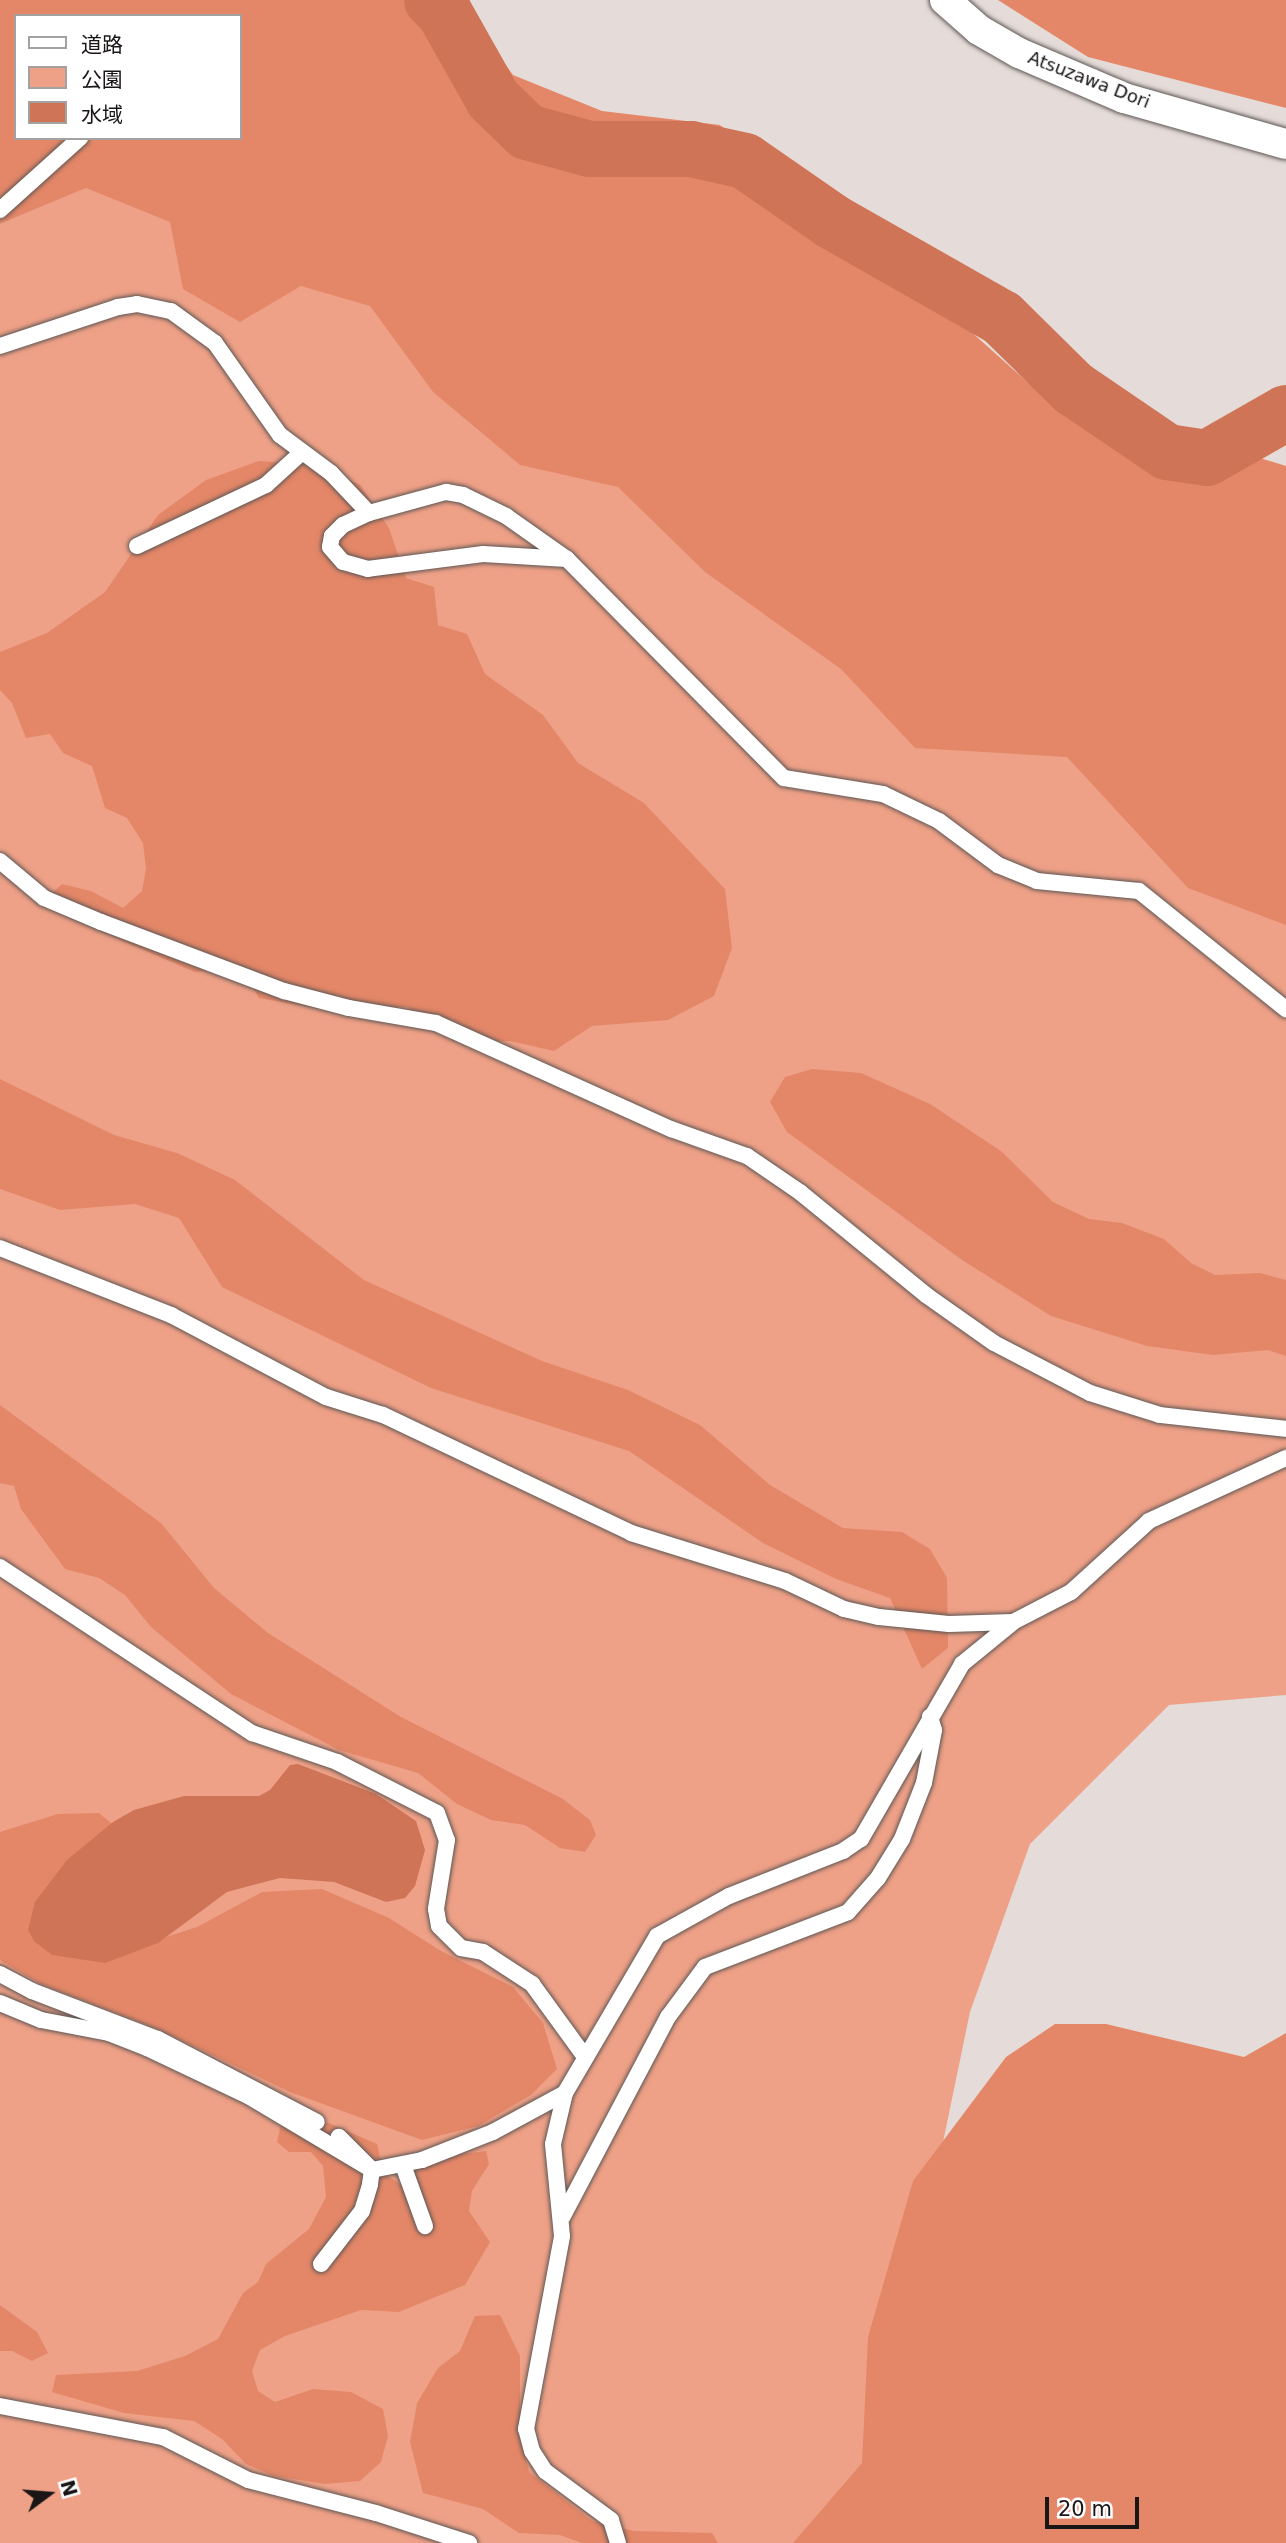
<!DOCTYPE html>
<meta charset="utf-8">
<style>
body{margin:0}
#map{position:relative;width:1286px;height:2543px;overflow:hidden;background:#e5dcd9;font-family:"DejaVu Sans","Noto Sans JP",sans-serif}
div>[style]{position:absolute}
.green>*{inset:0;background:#efa187}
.forest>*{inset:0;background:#e48768}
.water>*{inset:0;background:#cf7456}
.river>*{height:56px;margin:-28px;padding:0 28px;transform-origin:28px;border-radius:28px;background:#cf7456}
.roads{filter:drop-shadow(0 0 2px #5e5754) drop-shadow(0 0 2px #5e5754)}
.lane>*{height:16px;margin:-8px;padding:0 8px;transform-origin:8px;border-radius:8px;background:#fff}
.street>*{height:30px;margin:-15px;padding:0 15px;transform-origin:15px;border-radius:15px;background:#fff}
span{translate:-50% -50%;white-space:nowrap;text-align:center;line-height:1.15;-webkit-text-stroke:7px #fff;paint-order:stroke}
.street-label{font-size:18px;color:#191615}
.legend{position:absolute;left:14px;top:14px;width:228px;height:126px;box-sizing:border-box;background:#fff;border:2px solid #a3a2a1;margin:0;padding:9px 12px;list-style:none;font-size:21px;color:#191615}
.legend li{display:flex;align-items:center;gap:14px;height:35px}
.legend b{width:35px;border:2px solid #a3a2a1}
.north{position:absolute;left:14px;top:2459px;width:70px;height:70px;-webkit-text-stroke:5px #fff;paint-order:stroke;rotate:74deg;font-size:19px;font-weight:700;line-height:28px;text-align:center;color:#191615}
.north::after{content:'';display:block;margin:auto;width:24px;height:32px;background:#191615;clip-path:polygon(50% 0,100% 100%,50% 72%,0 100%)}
.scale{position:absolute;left:1045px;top:2497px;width:94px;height:32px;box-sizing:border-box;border:4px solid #191615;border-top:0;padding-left:9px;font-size:21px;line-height:24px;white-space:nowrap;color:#191615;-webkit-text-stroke:5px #fff;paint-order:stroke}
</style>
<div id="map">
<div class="green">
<div style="clip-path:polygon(204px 177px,1286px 865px,1286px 1695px,1169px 1705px,1030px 1844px,970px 2012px,860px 2543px,0 2543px,0 224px,85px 188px)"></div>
</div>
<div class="forest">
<div style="clip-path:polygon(evenodd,0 0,457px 0,513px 75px,602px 111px,720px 125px,844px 218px,1035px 389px,1286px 466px,1286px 925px,1188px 888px,1067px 757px,915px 748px,841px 669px,705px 572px,618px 487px,520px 465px,433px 392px,370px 306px,301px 286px,240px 322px,183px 289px,170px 222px,86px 188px,0 224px,0 0,16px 16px,240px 16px,240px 138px,16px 138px,16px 16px)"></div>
<div style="clip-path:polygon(998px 0,1286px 0,1286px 108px,1088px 57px)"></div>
<div style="clip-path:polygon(259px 461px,317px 465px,360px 485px,389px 528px,406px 578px,434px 587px,438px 625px,467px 634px,485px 674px,543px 715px,578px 763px,644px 803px,725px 889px,732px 948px,714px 996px,668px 1020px,592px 1026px,554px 1051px,510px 1041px,455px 1042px,407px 1007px,320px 1009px,259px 998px,241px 968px,195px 972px,62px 915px,51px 894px,62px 884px,91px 891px,123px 908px,142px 891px,146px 869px,143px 843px,127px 818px,105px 808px,92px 766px,63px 753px,50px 734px,26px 738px,12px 703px,0 690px,0 652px,47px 633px,105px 592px,158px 515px,206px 480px)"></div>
<div style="clip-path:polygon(812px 1069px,861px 1073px,930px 1104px,1001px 1151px,1053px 1202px,1089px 1219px,1122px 1223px,1164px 1239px,1191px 1263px,1215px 1275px,1260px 1273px,1286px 1280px,1286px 1356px,1268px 1350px,1213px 1355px,1147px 1346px,1051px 1316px,962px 1260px,787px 1132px,770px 1102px,785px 1077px)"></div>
<div style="clip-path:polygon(0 1079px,114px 1135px,177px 1153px,235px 1180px,364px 1280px,542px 1361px,628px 1390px,700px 1425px,770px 1485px,843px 1528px,902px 1532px,930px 1549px,947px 1578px,948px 1648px,922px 1669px,890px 1598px,836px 1579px,763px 1543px,629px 1451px,431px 1388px,222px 1287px,179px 1218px,135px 1204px,60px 1210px,0 1189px)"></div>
<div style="clip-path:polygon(0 1405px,161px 1523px,214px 1588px,268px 1633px,401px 1717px,563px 1799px,590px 1820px,596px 1835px,585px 1852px,560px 1848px,525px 1825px,491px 1820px,457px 1804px,418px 1773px,339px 1750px,231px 1694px,151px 1627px,125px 1595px,99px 1578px,65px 1569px,21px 1509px,14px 1486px,0 1483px)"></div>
<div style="clip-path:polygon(99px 1813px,118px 1829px,129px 1949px,197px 1927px,262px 1892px,322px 1889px,389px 1918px,441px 1951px,513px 1987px,543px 2023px,557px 2069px,531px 2095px,478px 2126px,422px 2140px,290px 2092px,158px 2029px,41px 1984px,0 1960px,0 1832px,58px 1814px)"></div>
<div style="clip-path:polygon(1055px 2024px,1106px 2024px,1244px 2057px,1286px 2033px,1286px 2543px,793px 2543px,862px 2463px,868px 2337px,913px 2181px,1006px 2057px)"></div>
<div style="clip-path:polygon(329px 2123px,377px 2144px,384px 2174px,400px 2184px,417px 2167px,463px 2154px,486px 2151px,489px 2164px,472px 2191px,469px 2211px,490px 2242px,465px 2285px,399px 2312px,361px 2310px,285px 2336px,260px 2350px,252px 2371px,258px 2391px,275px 2402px,313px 2389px,351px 2392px,383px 2409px,388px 2436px,381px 2462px,360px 2481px,325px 2484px,274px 2476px,246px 2464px,222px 2439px,194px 2421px,124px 2413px,52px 2392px,56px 2375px,137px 2371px,185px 2356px,218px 2339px,243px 2293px,258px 2282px,266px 2264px,309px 2229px,326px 2197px,323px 2166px,311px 2152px,289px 2152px,277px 2142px,281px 2124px)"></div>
<div style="clip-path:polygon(0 2305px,37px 2332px,48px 2353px,32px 2361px,12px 2351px,0 2351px)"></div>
<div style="clip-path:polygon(500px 2315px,520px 2356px,520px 2437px,529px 2472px,592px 2521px,634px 2531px,712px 2533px,718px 2543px,582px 2543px,560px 2535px,519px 2533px,483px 2509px,423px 2493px,410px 2442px,417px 2403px,438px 2368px,460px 2351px,475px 2316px)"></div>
</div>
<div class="water">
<div style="clip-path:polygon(298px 1764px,376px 1794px,416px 1821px,425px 1850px,415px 1886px,405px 1898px,386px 1902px,334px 1882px,280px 1878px,227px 1892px,158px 1943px,105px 1963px,52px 1955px,34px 1941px,28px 1930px,35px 1902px,67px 1860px,113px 1822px,134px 1810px,184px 1796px,259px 1796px,270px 1790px,290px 1765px)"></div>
</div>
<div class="river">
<div style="left:432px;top:0;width:17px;rotate:45deg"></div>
<div style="left:444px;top:12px;width:100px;rotate:60.6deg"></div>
<div style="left:493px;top:99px;width:47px;rotate:44.1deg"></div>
<div style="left:527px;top:132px;width:65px;rotate:15.1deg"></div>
<div style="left:590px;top:149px;width:101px"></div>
<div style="left:691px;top:149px;width:55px;rotate:12.5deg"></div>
<div style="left:745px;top:161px;width:107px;rotate:34.7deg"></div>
<div style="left:833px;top:222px;width:194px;rotate:29.6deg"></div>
<div style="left:1002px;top:318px;width:100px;rotate:44.6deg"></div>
<div style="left:1073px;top:388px;width:114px;rotate:34.2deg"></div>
<div style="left:1167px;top:452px;width:40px;rotate:8.5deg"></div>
<div style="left:1207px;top:458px;width:91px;rotate:-29.7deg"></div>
</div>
<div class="roads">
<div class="lane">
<div style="left:0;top:210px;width:108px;rotate:-42deg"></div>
<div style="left:0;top:346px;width:124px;rotate:-18.3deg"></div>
<div style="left:118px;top:307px;width:19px;rotate:-9deg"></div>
<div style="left:137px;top:304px;width:35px;rotate:12deg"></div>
<div style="left:171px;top:311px;width:54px;rotate:36deg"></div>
<div style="left:215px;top:343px;width:113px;rotate:54.8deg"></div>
<div style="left:280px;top:435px;width:64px;rotate:36.7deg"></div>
<div style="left:331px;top:473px;width:55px;rotate:46.5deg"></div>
<div style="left:137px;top:546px;width:143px;rotate:-25.3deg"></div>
<div style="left:266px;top:485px;width:47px;rotate:-42.4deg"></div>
<div style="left:567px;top:559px;width:84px;rotate:-176.6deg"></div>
<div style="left:483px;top:554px;width:116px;rotate:172.6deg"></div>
<div style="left:368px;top:569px;width:26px;rotate:-164deg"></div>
<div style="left:343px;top:562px;width:20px;rotate:-131deg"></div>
<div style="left:330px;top:547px;width:11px;rotate:-80deg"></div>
<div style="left:332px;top:536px;width:16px;rotate:-45deg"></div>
<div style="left:343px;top:525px;width:29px;rotate:-25deg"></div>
<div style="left:369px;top:513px;width:80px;rotate:-15.3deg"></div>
<div style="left:446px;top:492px;width:17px;rotate:10deg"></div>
<div style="left:463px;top:495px;width:48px;rotate:26deg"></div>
<div style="left:506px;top:516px;width:75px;rotate:35.2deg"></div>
<div style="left:567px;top:559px;width:308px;rotate:45.3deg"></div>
<div style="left:784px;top:778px;width:100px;rotate:9.2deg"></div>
<div style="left:883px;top:794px;width:62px;rotate:25.7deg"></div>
<div style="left:939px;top:821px;width:74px;rotate:36.7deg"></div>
<div style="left:998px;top:865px;width:42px;rotate:22.3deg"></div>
<div style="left:1037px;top:881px;width:102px;rotate:5.6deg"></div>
<div style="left:1139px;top:891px;width:189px;rotate:38.8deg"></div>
<div style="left:0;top:861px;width:57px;rotate:40.1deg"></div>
<div style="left:44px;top:898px;width:62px;rotate:22.8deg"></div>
<div style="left:101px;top:922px;width:196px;rotate:20.7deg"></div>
<div style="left:284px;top:991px;width:67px;rotate:14.7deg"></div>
<div style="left:349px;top:1008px;width:88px;rotate:9.8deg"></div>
<div style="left:436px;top:1023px;width:258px;rotate:24.3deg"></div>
<div style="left:671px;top:1129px;width:81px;rotate:19.6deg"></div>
<div style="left:747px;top:1156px;width:65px;rotate:34.4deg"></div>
<div style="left:801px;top:1193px;width:161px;rotate:39.2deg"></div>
<div style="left:926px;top:1295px;width:83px;rotate:35.2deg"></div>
<div style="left:994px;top:1343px;width:108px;rotate:27.5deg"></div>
<div style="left:1090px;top:1393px;width:73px;rotate:17.4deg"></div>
<div style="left:1160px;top:1415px;width:127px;rotate:6.3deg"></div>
<div style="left:0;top:1248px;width:184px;rotate:21.4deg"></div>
<div style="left:171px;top:1315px;width:175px;rotate:27.9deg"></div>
<div style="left:326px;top:1397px;width:60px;rotate:17.5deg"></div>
<div style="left:383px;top:1415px;width:275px;rotate:25.4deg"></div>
<div style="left:631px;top:1533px;width:161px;rotate:17.3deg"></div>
<div style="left:785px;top:1581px;width:65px;rotate:25.4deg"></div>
<div style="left:844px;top:1609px;width:36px;rotate:13deg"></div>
<div style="left:879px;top:1617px;width:70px;rotate:5.7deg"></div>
<div style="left:949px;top:1624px;width:64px;rotate:-1.8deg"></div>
<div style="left:1013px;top:1622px;width:65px;rotate:-27.3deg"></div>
<div style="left:1071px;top:1592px;width:105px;rotate:-42.3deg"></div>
<div style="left:1149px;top:1521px;width:151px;rotate:-24.7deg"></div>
<div style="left:0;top:1567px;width:302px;rotate:33.4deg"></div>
<div style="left:252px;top:1733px;width:90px;rotate:18.8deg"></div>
<div style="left:337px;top:1762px;width:112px;rotate:27deg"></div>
<div style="left:437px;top:1813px;width:29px;rotate:70deg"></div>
<div style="left:447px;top:1840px;width:70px;rotate:99.1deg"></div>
<div style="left:436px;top:1909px;width:17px;rotate:80deg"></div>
<div style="left:439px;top:1926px;width:31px;rotate:45deg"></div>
<div style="left:461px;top:1948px;width:22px;rotate:10deg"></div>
<div style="left:483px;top:1952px;width:59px;rotate:33.1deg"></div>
<div style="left:532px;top:1984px;width:90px;rotate:54deg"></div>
<div style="left:0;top:1974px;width:36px;rotate:28deg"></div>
<div style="left:32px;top:1991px;width:135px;rotate:20.9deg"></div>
<div style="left:158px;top:2039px;width:179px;rotate:27.6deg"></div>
<div style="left:0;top:2003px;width:44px;rotate:22.5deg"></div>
<div style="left:41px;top:2020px;width:69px;rotate:10.8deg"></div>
<div style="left:109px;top:2033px;width:41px;rotate:21.5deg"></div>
<div style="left:147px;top:2048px;width:112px;rotate:25.4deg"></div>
<div style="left:248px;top:2096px;width:144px;rotate:30.8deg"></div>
<div style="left:372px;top:2170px;width:51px;rotate:-11.3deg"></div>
<div style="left:422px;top:2160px;width:76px;rotate:-21.5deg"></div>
<div style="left:493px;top:2132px;width:82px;rotate:-28.4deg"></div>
<div style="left:403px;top:2165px;width:65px;rotate:70.2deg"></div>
<div style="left:563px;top:2216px;width:225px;rotate:-62.2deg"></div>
<div style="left:668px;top:2017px;width:62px;rotate:-53.5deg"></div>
<div style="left:705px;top:1967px;width:153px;rotate:-21deg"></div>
<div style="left:848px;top:1912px;width:45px;rotate:-48.6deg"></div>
<div style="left:878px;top:1878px;width:46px;rotate:-58.4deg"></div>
<div style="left:902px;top:1839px;width:60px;rotate:-68.6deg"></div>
<div style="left:924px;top:1783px;width:54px;rotate:-79.3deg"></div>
<div style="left:934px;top:1730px;width:14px;rotate:-107deg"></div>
<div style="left:321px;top:2264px;width:67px;rotate:-52.3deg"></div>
<div style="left:362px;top:2211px;width:28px;rotate:-73deg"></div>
<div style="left:370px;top:2184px;width:14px;rotate:-82deg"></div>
<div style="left:372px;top:2170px;width:47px;rotate:-135deg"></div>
<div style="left:0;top:2406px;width:166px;rotate:10.8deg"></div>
<div style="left:163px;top:2437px;width:95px;rotate:26.8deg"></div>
<div style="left:248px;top:2480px;width:132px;rotate:14.5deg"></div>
<div style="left:376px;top:2513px;width:98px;rotate:17.9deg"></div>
<div style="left:618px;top:2543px;width:24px;rotate:-107deg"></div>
<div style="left:611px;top:2520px;width:82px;rotate:-143.4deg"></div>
<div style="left:545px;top:2471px;width:24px;rotate:-123deg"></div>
<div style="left:532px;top:2451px;width:23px;rotate:-105deg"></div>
<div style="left:526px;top:2429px;width:196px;rotate:-79.4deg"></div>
<div style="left:562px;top:2236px;width:92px;rotate:-95.6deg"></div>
<div style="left:553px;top:2144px;width:52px;rotate:-76.8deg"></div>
<div style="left:565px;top:2093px;width:182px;rotate:-59.6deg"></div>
<div style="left:657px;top:1936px;width:82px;rotate:-29.1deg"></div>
<div style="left:729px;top:1896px;width:123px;rotate:-21.5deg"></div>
<div style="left:843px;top:1851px;width:22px;rotate:-34deg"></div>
<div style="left:861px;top:1839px;width:202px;rotate:-60deg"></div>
<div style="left:962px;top:1664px;width:63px;rotate:-39.2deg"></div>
</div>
<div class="street">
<div style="left:945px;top:0;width:45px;rotate:41.4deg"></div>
<div style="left:979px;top:30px;width:46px;rotate:29.9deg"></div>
<div style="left:1019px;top:53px;width:114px;rotate:23.2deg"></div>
<div style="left:1124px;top:98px;width:168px;rotate:15.9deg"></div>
</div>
</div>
<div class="street-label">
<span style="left:1089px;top:80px;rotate:21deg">Atsuzawa Dori</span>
</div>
<ul class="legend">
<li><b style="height:9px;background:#fff"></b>道路</li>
<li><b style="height:19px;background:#efa187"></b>公園</li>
<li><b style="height:19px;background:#cf7456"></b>水域</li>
</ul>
<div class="north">N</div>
<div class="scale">20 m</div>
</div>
